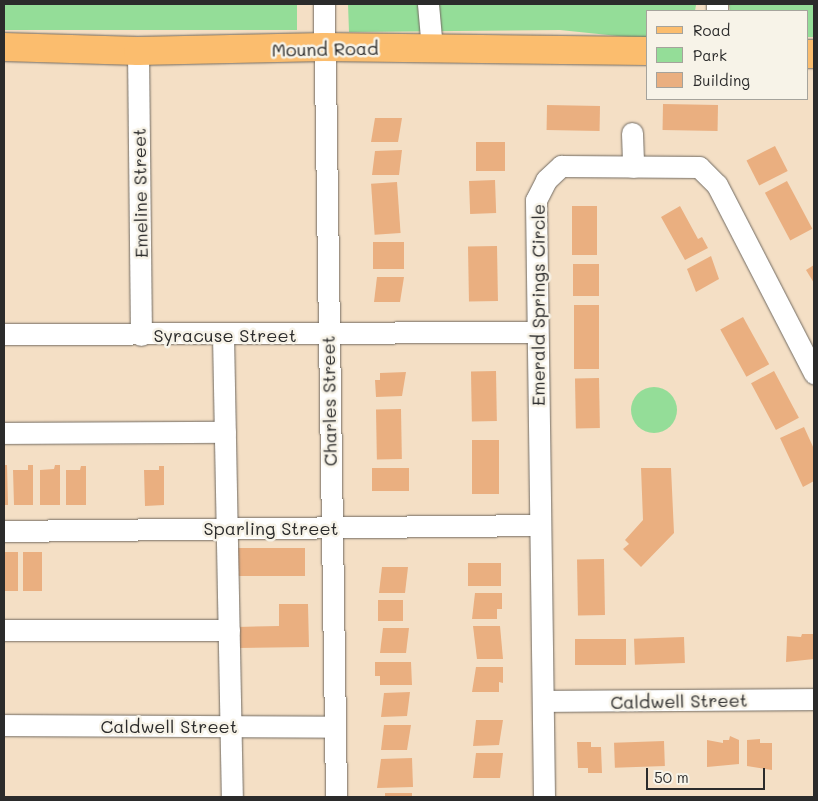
<!DOCTYPE html>
<style>
body{margin:0}
#map{position:relative;width:818px;height:801px;overflow:hidden;background:#f4dfc5;font-family:Mali,sans-serif}
div>[style]{position:absolute}
.green>*{inset:0;background:#94dd98;transform-origin:0 0}
.round{border-radius:50%}
.building>*{inset:0;background:#eaaf80;transform-origin:0 0}
.roads{filter:drop-shadow(0 0 1px #716a61) drop-shadow(0 0 1px #716a61)}
.minor>*{height:21px;margin:-10.5px;padding:0 10.5px;transform-origin:10.5px;border-radius:10.5px;background:#fff}
.major>*{height:28px;margin:-14px;padding:0 14px;transform-origin:14px;border-radius:14px;background:#fbbd6e}
span{translate:-50% -50%;white-space:nowrap;text-align:center;line-height:1.15;-webkit-text-stroke:5px #f7f3e8;paint-order:stroke}
.street-label{font-size:18px;color:#2b2b2b}
.frame{position:absolute;inset:0;border:5px solid #2b2b2b;pointer-events:none}
.legend{position:absolute;left:646px;top:10px;width:162px;height:90px;box-sizing:border-box;background:#f7f3e8;border:1px solid #a5a39c;margin:0;padding:6px 9px;list-style:none;font-size:15px;color:#2b2b2b}
.legend li{display:flex;align-items:center;gap:10px;height:25px}
.legend b{width:25px;border:1px solid #a5a39c}
.scale{position:absolute;left:646px;top:768px;width:119px;height:22px;box-sizing:border-box;border:2px solid #2b2b2b;border-top:0;padding-left:6px;font-size:15px;line-height:18px;white-space:nowrap;color:#2b2b2b;-webkit-text-stroke:4px #f7f3e8;paint-order:stroke}
</style>
<div id="map">
<div class="green">
<div style="left:4px;top:4px;width:293px;height:26px"></div>
<div style="clip-path:polygon(348px 4px,696px 4px,696px 5px,695px 11px,647px 11px,647px 39px,560px 30px,349px 32px)"></div>
<div style="clip-path:polygon(729px 4px,814px 4px,814px 37px,807px 37px,807px 11px,730px 11px)"></div>
<div class="round" style="left:631px;top:387px;width:46px;height:46px"></div>
</div>
<div class="building">
<div style="left:663px;top:104px;width:55px;height:26px;rotate:1deg"></div>
<div style="left:547px;top:105px;width:53px;height:25px;rotate:1deg"></div>
<div style="clip-path:polygon(375px 118px,402px 118px,398px 142px,371px 142px)"></div>
<div style="left:476px;top:142px;width:29px;height:29px"></div>
<div style="left:775px;top:146px;width:28px;height:32px;rotate:63deg"></div>
<div style="clip-path:polygon(402px 150px,399px 175px,372px 175px,375px 151px)"></div>
<div style="left:495px;top:180px;width:33px;height:26px;rotate:88deg"></div>
<div style="left:787px;top:181px;width:54px;height:25px;rotate:62deg"></div>
<div style="left:397px;top:182px;width:51px;height:26px;rotate:86deg"></div>
<div style="left:572px;top:206px;width:25px;height:49px"></div>
<div style="clip-path:polygon(680px 206px,698px 239px,702px 237px,708px 248px,685px 260px,661px 217px)"></div>
<div style="left:373px;top:242px;width:31px;height:27px"></div>
<div style="left:497px;top:246px;width:55px;height:29px;rotate:89deg"></div>
<div style="clip-path:polygon(711px 256px,719px 279px,696px 292px,687px 269px)"></div>
<div style="left:573px;top:264px;width:26px;height:32px"></div>
<div style="clip-path:polygon(814px 265px,814px 283px,806px 270px)"></div>
<div style="clip-path:polygon(377px 277px,404px 277px,400px 302px,374px 302px)"></div>
<div style="left:574px;top:305px;width:25px;height:64px"></div>
<div style="left:743px;top:317px;width:54px;height:26px;rotate:61deg"></div>
<div style="left:496px;top:371px;width:50px;height:25px;rotate:89deg"></div>
<div style="left:774px;top:371px;width:53px;height:26px;rotate:62deg"></div>
<div style="clip-path:polygon(406px 372px,402px 396px,376px 397px,375px 380px,380px 380px,380px 373px)"></div>
<div style="left:599px;top:378px;width:50px;height:24px;rotate:89deg"></div>
<div style="left:401px;top:409px;width:50px;height:25px;rotate:89deg"></div>
<div style="clip-path:polygon(804px 427px,814px 449px,814px 481px,803px 487px,780px 438px)"></div>
<div style="left:472px;top:440px;width:27px;height:54px"></div>
<div style="clip-path:polygon(4px 465px,7px 465px,8px 505px,4px 505px)"></div>
<div style="clip-path:polygon(28px 465px,33px 465px,33px 505px,14px 505px,13px 470px,28px 470px)"></div>
<div style="clip-path:polygon(55px 465px,60px 465px,60px 505px,40px 505px,40px 470px,54px 469px)"></div>
<div style="clip-path:polygon(81px 466px,86px 466px,86px 505px,66px 505px,66px 470px,80px 470px)"></div>
<div style="clip-path:polygon(159px 466px,164px 466px,164px 505px,145px 506px,144px 470px,159px 470px)"></div>
<div style="left:372px;top:468px;width:37px;height:23px"></div>
<div style="clip-path:polygon(641px 468px,671px 468px,674px 533px,641px 567px,623px 549px,629px 544px,625px 540px,643px 520px)"></div>
<div style="left:236px;top:548px;width:69px;height:28px"></div>
<div style="left:4px;top:552px;width:14px;height:39px"></div>
<div style="left:23px;top:552px;width:19px;height:39px"></div>
<div style="left:604px;top:559px;width:56px;height:27px;rotate:89deg"></div>
<div style="left:468px;top:563px;width:33px;height:23px"></div>
<div style="clip-path:polygon(382px 567px,408px 567px,405px 593px,379px 593px)"></div>
<div style="clip-path:polygon(475px 593px,502px 593px,502px 609px,497px 609px,497px 619px,472px 619px)"></div>
<div style="left:378px;top:600px;width:25px;height:21px"></div>
<div style="clip-path:polygon(279px 604px,308px 604px,309px 647px,237px 648px,237px 627px,279px 626px)"></div>
<div style="clip-path:polygon(473px 626px,500px 626px,503px 659px,477px 659px)"></div>
<div style="clip-path:polygon(383px 628px,409px 628px,406px 653px,380px 653px)"></div>
<div style="clip-path:polygon(802px 634px,814px 634px,814px 659px,786px 662px,787px 636px,801px 637px)"></div>
<div style="left:684px;top:637px;width:26px;height:50px;rotate:88deg"></div>
<div style="left:626px;top:639px;width:26px;height:51px;rotate:90deg"></div>
<div style="clip-path:polygon(375px 662px,411px 662px,412px 685px,380px 685px,380px 676px,375px 676px)"></div>
<div style="clip-path:polygon(476px 667px,503px 667px,503px 683px,499px 682px,499px 692px,472px 692px)"></div>
<div style="clip-path:polygon(410px 692px,407px 716px,381px 717px,384px 693px)"></div>
<div style="clip-path:polygon(476px 720px,503px 720px,499px 745px,473px 746px)"></div>
<div style="clip-path:polygon(384px 725px,411px 725px,407px 750px,381px 750px)"></div>
<div style="clip-path:polygon(730px 736px,739px 740px,739px 764px,707px 767px,707px 740px,723px 743px,723px 740px,729px 740px)"></div>
<div style="clip-path:polygon(760px 739px,760px 743px,772px 743px,772px 770px,747px 766px,747px 740px)"></div>
<div style="left:664px;top:741px;width:25px;height:50px;rotate:88deg"></div>
<div style="clip-path:polygon(577px 742px,591px 742px,591px 747px,601px 747px,602px 773px,588px 773px,588px 768px,578px 768px)"></div>
<div style="clip-path:polygon(476px 753px,503px 753px,500px 778px,473px 778px)"></div>
<div style="clip-path:polygon(412px 758px,413px 787px,377px 788px,381px 759px)"></div>
<div style="left:385px;top:793px;width:27px;height:4px"></div>
</div>
<div class="roads">
<div class="minor">
<div style="left:324px;top:4px;width:793px;rotate:89.13deg"></div>
<div style="left:428px;top:4px;width:45px;rotate:84.9deg"></div>
<div style="left:717px;top:11px;width:7px;rotate:-90deg"></div>
<div style="left:138px;top:51px;width:284px;rotate:89.4deg"></div>
<div style="left:632px;top:133px;width:34px;rotate:88deg"></div>
<div style="left:4px;top:334px;width:532px;rotate:-0.22deg"></div>
<div style="left:223px;top:335px;width:462px;rotate:88.9deg"></div>
<div style="left:4px;top:433px;width:221px;rotate:-0.3deg"></div>
<div style="left:4px;top:531px;width:534px;rotate:-0.64deg"></div>
<div style="left:4px;top:630px;width:225px"></div>
<div style="left:544px;top:701px;width:270px;rotate:-0.4deg"></div>
<div style="left:4px;top:725px;width:331px;rotate:0.3deg"></div>
<div style="left:544px;top:797px;width:597px;rotate:-90.77deg"></div>
<div style="left:536px;top:200px;width:22px;rotate:-63deg"></div>
<div style="left:546px;top:180px;width:21px;rotate:-43deg"></div>
<div style="left:561px;top:166px;width:138px;rotate:0.4deg"></div>
<div style="left:699px;top:167px;width:25px;rotate:45deg"></div>
<div style="left:717px;top:185px;width:212px;rotate:62.7deg"></div>
</div>
<div class="major">
<div style="left:4px;top:47px;width:134px;rotate:1.7deg"></div>
<div style="left:138px;top:51px;width:186px;rotate:-1.2deg"></div>
<div style="left:324px;top:47px;width:323px;rotate:0.7deg"></div>
<div style="left:807px;top:54px;width:7px"></div>
</div>
</div>
<div class="street-label">
<span style="left:325px;top:49px;rotate:-1deg">Mound Road</span>
<span style="left:140px;top:193px;rotate:-91deg">Emeline Street</span>
<span style="left:538px;top:305px;rotate:-90deg">Emerald Springs Circle</span>
<span style="left:225px;top:335px">Syracuse Street</span>
<span style="left:329px;top:401px;rotate:-91deg">Charles Street</span>
<span style="left:271px;top:528px">Sparling Street</span>
<span style="left:679px;top:701px;rotate:-1deg">Caldwell Street</span>
<span style="left:169px;top:726px">Caldwell Street</span>
</div>
<div class="frame"></div>
<ul class="legend">
<li><b style="height:6px;background:#fbbd6e"></b>Road</li>
<li><b style="height:14px;background:#94dd98"></b>Park</li>
<li><b style="height:14px;background:#eaaf80"></b>Building</li>
</ul>
<div class="scale">50 m</div>
</div>
